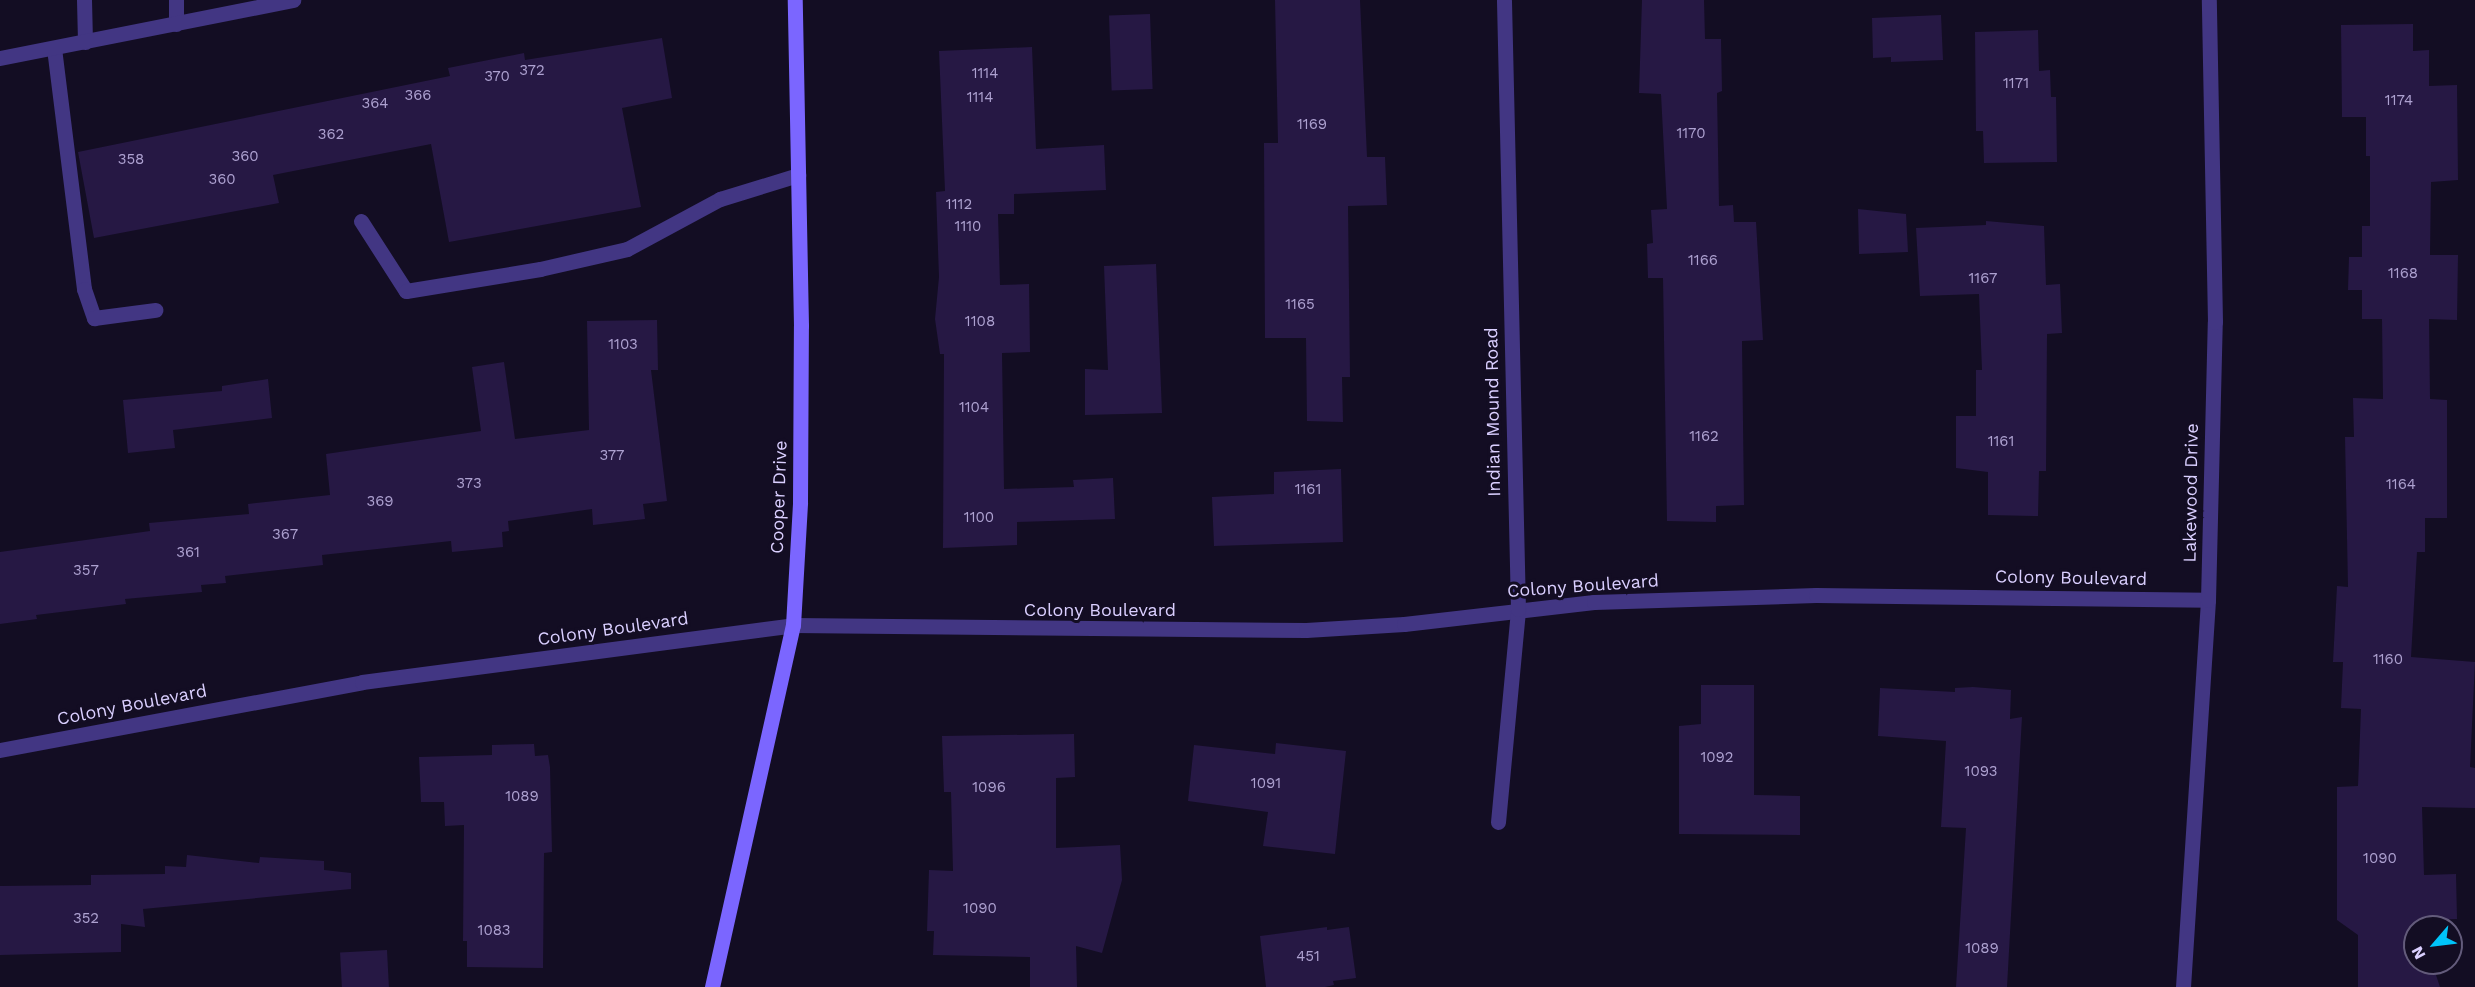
<!DOCTYPE html>
<style>
body{margin:0}
#map{position:relative;width:2475px;height:987px;overflow:hidden;background:#130d23;font-family:"Work Sans",sans-serif}
div>[style]{position:absolute}
.building>*{inset:0;background:#261844;transform-origin:0 0}
.lane>*{height:15px;margin:-7.5px;padding:0 7.5px;transform-origin:7.5px;border-radius:7.5px;background:#423683}
.street>*{height:15px;margin:-7.5px;padding:0 7.5px;transform-origin:7.5px;border-radius:7.5px;background:#423683}
.secondary>*{height:15px;margin:-7.5px;padding:0 7.5px;transform-origin:7.5px;border-radius:7.5px;background:#7b66ff}
span{translate:-50% -50%;white-space:nowrap;text-align:center;line-height:1.15;-webkit-text-stroke:6px #130d23;paint-order:stroke}
.number-label{font-size:15px;color:#ada1d0}
.number-label span{-webkit-text-stroke-width:0}
.street-label{font-size:18px;color:#dacfff}
.north{position:absolute;left:2403px;top:915px;width:60px;height:60px;box-sizing:border-box;background:#130d23;border:2px solid #635b7b;border-radius:50%;rotate:242deg;font-size:16px;font-weight:700;line-height:24px;text-align:center;color:#dacfff}
.north::after{content:'';display:block;margin:auto;width:21px;height:27px;background:#00c4fa;clip-path:polygon(50% 0,100% 100%,50% 72%,0 100%)}
</style>
<div id="map">
<div class="building">
<div style="clip-path:polygon(1275px 0,1360px 0,1367px 157px,1385px 157px,1387px 205px,1348px 206px,1350px 377px,1342px 377px,1343px 422px,1307px 421px,1306px 338px,1265px 338px,1264px 143px,1278px 143px)"></div>
<div style="clip-path:polygon(1642px 0,1704px 0,1705px 39px,1721px 39px,1722px 91px,1717px 93px,1719px 206px,1733px 205px,1734px 222px,1756px 222px,1763px 340px,1742px 341px,1744px 505px,1716px 506px,1716px 522px,1667px 521px,1663px 278px,1648px 278px,1647px 244px,1653px 243px,1651px 210px,1667px 209px,1661px 94px,1639px 93px)"></div>
<div style="left:1150px;top:14px;width:75px;height:41px;rotate:88deg"></div>
<div style="clip-path:polygon(1941px 15px,1943px 60px,1891px 62px,1891px 57px,1873px 58px,1872px 18px)"></div>
<div style="clip-path:polygon(2413px 24px,2413px 51px,2429px 50px,2429px 86px,2457px 85px,2458px 180px,2431px 182px,2430px 255px,2458px 255px,2457px 320px,2429px 319px,2430px 399px,2447px 400px,2447px 518px,2425px 518px,2425px 552px,2417px 552px,2411px 657px,2475px 662px,2470px 767px,2475px 768px,2475px 808px,2422px 807px,2424px 875px,2456px 874px,2457px 919px,2417px 920px,2419px 927px,2415px 927px,2415px 963px,2432px 963px,2440px 987px,2358px 987px,2358px 935px,2337px 920px,2337px 787px,2358px 786px,2361px 709px,2341px 708px,2343px 662px,2333px 662px,2337px 586px,2348px 587px,2345px 437px,2354px 437px,2353px 398px,2383px 399px,2382px 319px,2362px 319px,2362px 290px,2348px 290px,2349px 257px,2362px 257px,2362px 226px,2370px 226px,2370px 156px,2366px 156px,2366px 117px,2342px 117px,2341px 25px)"></div>
<div style="clip-path:polygon(2038px 30px,2039px 71px,2050px 70px,2051px 97px,2056px 97px,2057px 162px,1984px 163px,1983px 131px,1976px 131px,1975px 32px)"></div>
<div style="clip-path:polygon(662px 38px,672px 98px,622px 108px,641px 207px,449px 242px,431px 144px,273px 175px,279px 203px,94px 238px,78px 152px,450px 76px,448px 68px,524px 53px,525px 60px)"></div>
<div style="clip-path:polygon(1032px 47px,1036px 149px,1104px 145px,1106px 190px,1014px 194px,1014px 214px,998px 214px,1000px 285px,1029px 284px,1030px 352px,1002px 353px,1004px 489px,1074px 487px,1073px 480px,1113px 478px,1115px 519px,1017px 522px,1017px 545px,943px 548px,944px 354px,940px 354px,935px 319px,939px 277px,936px 192px,945px 191px,939px 51px)"></div>
<div style="clip-path:polygon(1858px 209px,1906px 214px,1908px 252px,1859px 254px)"></div>
<div style="clip-path:polygon(1986px 221px,2044px 226px,2046px 285px,2060px 284px,2062px 333px,2047px 334px,2046px 471px,2039px 471px,2038px 516px,1988px 515px,1988px 472px,1956px 468px,1956px 416px,1976px 416px,1976px 370px,1982px 370px,1979px 294px,1920px 296px,1916px 228px,1986px 225px)"></div>
<div style="clip-path:polygon(1156px 264px,1162px 413px,1085px 415px,1085px 369px,1108px 370px,1104px 266px)"></div>
<div style="clip-path:polygon(657px 320px,658px 370px,651px 370px,667px 501px,643px 504px,645px 519px,593px 525px,592px 509px,508px 521px,509px 531px,502px 532px,503px 547px,452px 552px,451px 541px,322px 555px,323px 565px,225px 576px,226px 583px,201px 585px,202px 592px,125px 599px,126px 604px,36px 615px,37px 619px,0 624px,0 552px,150px 531px,149px 523px,249px 514px,248px 504px,330px 495px,326px 454px,481px 431px,472px 367px,504px 362px,515px 439px,589px 430px,587px 321px)"></div>
<div style="clip-path:polygon(268px 379px,272px 418px,173px 430px,175px 448px,128px 453px,123px 400px,222px 391px,222px 386px)"></div>
<div style="clip-path:polygon(1341px 469px,1343px 542px,1214px 546px,1212px 497px,1274px 494px,1274px 472px)"></div>
<div style="clip-path:polygon(1701px 685px,1754px 685px,1754px 795px,1800px 796px,1800px 835px,1679px 834px,1679px 726px,1701px 724px)"></div>
<div style="clip-path:polygon(1973px 687px,2011px 690px,2010px 719px,2022px 717px,2007px 987px,1956px 987px,1966px 828px,1941px 827px,1946px 741px,1878px 736px,1880px 688px,1955px 692px,1955px 688px)"></div>
<div style="clip-path:polygon(1074px 734px,1075px 777px,1056px 778px,1056px 848px,1120px 845px,1122px 880px,1102px 953px,1076px 946px,1077px 987px,1030px 987px,1030px 957px,933px 955px,934px 931px,927px 931px,929px 870px,953px 871px,951px 792px,944px 792px,942px 736px)"></div>
<div style="clip-path:polygon(1276px 743px,1346px 751px,1335px 854px,1263px 846px,1268px 812px,1188px 801px,1194px 745px,1275px 754px)"></div>
<div style="clip-path:polygon(534px 744px,535px 756px,548px 755px,550px 767px,552px 852px,544px 853px,543px 968px,467px 967px,467px 941px,463px 941px,464px 825px,445px 826px,444px 802px,421px 802px,419px 757px,492px 755px,492px 745px)"></div>
<div style="clip-path:polygon(187px 855px,259px 863px,260px 857px,324px 861px,324px 870px,351px 873px,351px 889px,143px 909px,145px 927px,121px 924px,121px 952px,0 955px,0 886px,91px 885px,91px 875px,165px 874px,165px 866px,186px 867px)"></div>
<div style="clip-path:polygon(1327px 927px,1327px 930px,1349px 927px,1356px 978px,1333px 981px,1334px 985px,1325px 987px,1266px 987px,1260px 936px)"></div>
<div style="left:387px;top:950px;width:37px;height:47px;rotate:87deg"></div>
</div>
<div class="lane">
<div style="left:84px;top:0;width:42px;rotate:88.6deg"></div>
<div style="left:176px;top:0;width:24px;rotate:90deg"></div>
<div style="left:54px;top:48px;width:243px;rotate:82.9deg"></div>
<div style="left:84px;top:289px;width:31px;rotate:71deg"></div>
<div style="left:94px;top:318px;width:62px;rotate:-7.5deg"></div>
<div style="left:361px;top:221px;width:83px;rotate:57.3deg"></div>
<div style="left:406px;top:291px;width:136px;rotate:-9.3deg"></div>
<div style="left:540px;top:269px;width:89px;rotate:-12.9deg"></div>
<div style="left:627px;top:249px;width:106px;rotate:-28.3deg"></div>
<div style="left:720px;top:199px;width:82px;rotate:-17.1deg"></div>
</div>
<div class="street">
<div style="left:0;top:58px;width:299px;rotate:-11.2deg"></div>
<div style="left:0;top:750px;width:368px;rotate:-10.6deg"></div>
<div style="left:362px;top:682px;width:435px;rotate:-7.5deg"></div>
<div style="left:793px;top:625px;width:513px;rotate:0.56deg"></div>
<div style="left:1306px;top:630px;width:98px;rotate:-3.5deg"></div>
<div style="left:1404px;top:624px;width:191px;rotate:-6.6deg"></div>
<div style="left:1594px;top:602px;width:222px;rotate:-1.8deg"></div>
<div style="left:1816px;top:595px;width:392px;rotate:0.7deg"></div>
<div style="left:1498px;top:822px;width:214px;rotate:-84.6deg"></div>
<div style="left:1518px;top:609px;width:609px;rotate:-91.32deg"></div>
<div style="left:2183px;top:987px;width:388px;rotate:-86.3deg"></div>
<div style="left:2208px;top:600px;width:278px;rotate:-88.6deg"></div>
<div style="left:2215px;top:322px;width:322px;rotate:-91.1deg"></div>
</div>
<div class="secondary">
<div style="left:712px;top:987px;width:371px;rotate:-77.4deg"></div>
<div style="left:793px;top:625px;width:123px;rotate:-86.7deg"></div>
<div style="left:800px;top:502px;width:176px;rotate:-89.7deg"></div>
<div style="left:801px;top:326px;width:326px;rotate:-91.1deg"></div>
</div>
<div class="number-label">
<span style="left:532px;top:71px">372</span>
<span style="left:985px;top:74px">1114</span>
<span style="left:497px;top:77px">370</span>
<span style="left:2016px;top:84px">1171</span>
<span style="left:418px;top:96px">366</span>
<span style="left:980px;top:98px">1114</span>
<span style="left:2399px;top:101px">1174</span>
<span style="left:375px;top:104px">364</span>
<span style="left:1312px;top:125px">1169</span>
<span style="left:1691px;top:134px">1170</span>
<span style="left:331px;top:135px">362</span>
<span style="left:245px;top:157px">360</span>
<span style="left:131px;top:160px">358</span>
<span style="left:222px;top:180px">360</span>
<span style="left:959px;top:205px">1112</span>
<span style="left:968px;top:227px">1110</span>
<span style="left:1703px;top:261px">1166</span>
<span style="left:2403px;top:274px">1168</span>
<span style="left:1983px;top:279px">1167</span>
<span style="left:1300px;top:305px">1165</span>
<span style="left:980px;top:322px">1108</span>
<span style="left:623px;top:345px">1103</span>
<span style="left:974px;top:408px">1104</span>
<span style="left:1704px;top:437px">1162</span>
<span style="left:2001px;top:442px">1161</span>
<span style="left:612px;top:456px">377</span>
<span style="left:469px;top:484px">373</span>
<span style="left:2401px;top:485px">1164</span>
<span style="left:1308px;top:490px">1161</span>
<span style="left:380px;top:502px">369</span>
<span style="left:979px;top:518px">1100</span>
<span style="left:285px;top:535px">367</span>
<span style="left:188px;top:553px">361</span>
<span style="left:86px;top:571px">357</span>
<span style="left:2388px;top:660px">1160</span>
<span style="left:1717px;top:758px">1092</span>
<span style="left:1981px;top:772px">1093</span>
<span style="left:1266px;top:784px">1091</span>
<span style="left:989px;top:788px">1096</span>
<span style="left:522px;top:797px">1089</span>
<span style="left:2380px;top:859px">1090</span>
<span style="left:980px;top:909px">1090</span>
<span style="left:86px;top:919px">352</span>
<span style="left:494px;top:931px">1083</span>
<span style="left:1982px;top:949px">1089</span>
<span style="left:1308px;top:957px">451</span>
</div>
<div class="street-label">
<span style="left:1493px;top:412px;rotate:-91deg">Indian Mound Road</span>
<span style="left:2191px;top:493px;rotate:-89deg">Lakewood Drive</span>
<span style="left:779px;top:497px;rotate:-88deg">Cooper Drive</span>
<span style="left:2071px;top:578px;rotate:1deg">Colony Boulevard</span>
<span style="left:1583px;top:586px;rotate:-4deg">Colony Boulevard</span>
<span style="left:1100px;top:610px">Colony Boulevard</span>
<span style="left:613px;top:629px;rotate:-8deg">Colony Boulevard</span>
<span style="left:132px;top:705px;rotate:-11deg">Colony Boulevard</span>
</div>
<div class="north">N</div>
</div>
